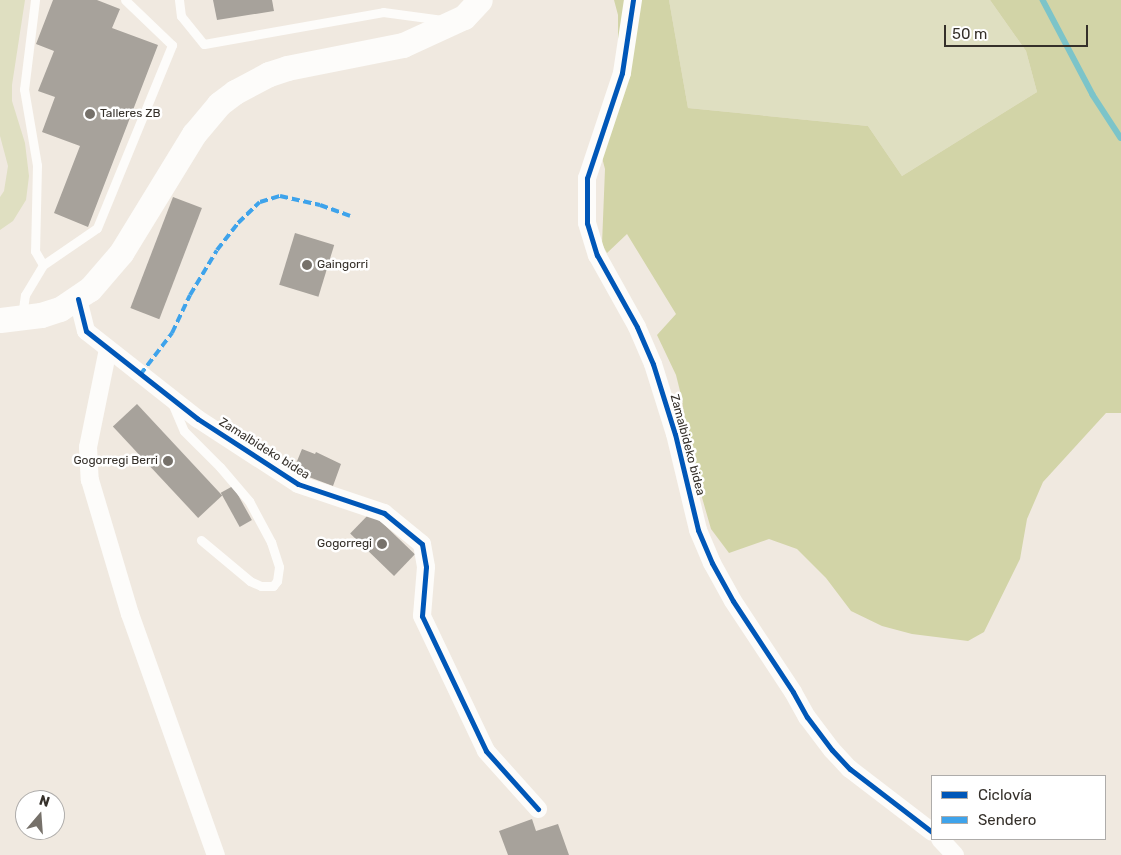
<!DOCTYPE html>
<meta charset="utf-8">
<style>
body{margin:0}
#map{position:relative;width:1121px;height:855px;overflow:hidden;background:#f0e9e0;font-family:Rubik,sans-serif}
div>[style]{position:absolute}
.green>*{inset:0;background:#dfdfc1}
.forest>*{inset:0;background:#d2d4a7}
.stream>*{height:5.5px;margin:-2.75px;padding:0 2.75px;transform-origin:2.75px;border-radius:2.75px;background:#7cc4c9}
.building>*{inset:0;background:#a7a29b;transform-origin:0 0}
.lane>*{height:9px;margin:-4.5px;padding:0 4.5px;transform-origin:4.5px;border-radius:4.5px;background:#fdfcfa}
.street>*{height:18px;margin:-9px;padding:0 9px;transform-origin:9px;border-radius:9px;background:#fdfcfa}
.secondary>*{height:25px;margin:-12.5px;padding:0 12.5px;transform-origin:12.5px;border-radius:12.5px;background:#fdfcfa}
.quiet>*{height:4px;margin-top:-2px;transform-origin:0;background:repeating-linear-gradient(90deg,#3ea3eb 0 8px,transparent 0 12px)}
.cycleway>*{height:5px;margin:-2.5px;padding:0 2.5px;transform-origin:2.5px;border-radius:2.5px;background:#0057b8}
.dots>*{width:14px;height:14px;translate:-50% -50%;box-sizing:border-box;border:2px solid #fff;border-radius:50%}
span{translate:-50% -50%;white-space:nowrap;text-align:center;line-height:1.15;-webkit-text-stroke:5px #fff;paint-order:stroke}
.poi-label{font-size:12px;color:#35302a}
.left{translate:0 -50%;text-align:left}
.right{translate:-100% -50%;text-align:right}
.street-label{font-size:12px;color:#35302a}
.legend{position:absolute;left:931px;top:775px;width:175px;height:65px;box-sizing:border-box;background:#fff;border:1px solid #aeacaa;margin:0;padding:6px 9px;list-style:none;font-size:15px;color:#35302a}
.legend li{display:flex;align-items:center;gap:10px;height:25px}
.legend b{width:25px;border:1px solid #aeacaa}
.north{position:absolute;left:15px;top:790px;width:50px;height:50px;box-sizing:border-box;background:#fff;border:1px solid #aeacaa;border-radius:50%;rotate:18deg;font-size:14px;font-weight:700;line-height:20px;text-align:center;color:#35302a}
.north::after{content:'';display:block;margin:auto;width:18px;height:22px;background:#76716a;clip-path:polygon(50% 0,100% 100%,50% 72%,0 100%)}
.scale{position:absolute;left:944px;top:25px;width:144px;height:22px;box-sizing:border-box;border:2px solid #35302a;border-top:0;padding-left:6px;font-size:15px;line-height:18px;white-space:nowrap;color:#35302a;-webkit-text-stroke:4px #fff;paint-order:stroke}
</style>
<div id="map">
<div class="green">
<div style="clip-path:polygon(0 0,25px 0,12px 85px,12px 101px,25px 143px,29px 176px,26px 200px,13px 221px,0 230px,0 197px,4px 191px,8px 166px,0 136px)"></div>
<div style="clip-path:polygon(669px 0,990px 0,1026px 51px,1037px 92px,902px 176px,868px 126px,688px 108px)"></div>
</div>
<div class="forest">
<div style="clip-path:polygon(614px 0,669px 0,688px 108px,868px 126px,902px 176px,1037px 92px,1026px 51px,990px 0,1121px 0,1121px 413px,1106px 413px,1043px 482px,1027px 519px,1020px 559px,984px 632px,968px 641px,912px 634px,882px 626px,851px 611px,826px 578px,797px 549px,769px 539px,729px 553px,711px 529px,689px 452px,682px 399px,676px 375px,657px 335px,676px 314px,627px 234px,607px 253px,602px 244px,605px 169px,599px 146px,626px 75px,618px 46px,618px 15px)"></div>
</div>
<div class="stream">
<div style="left:1043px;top:0;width:107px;rotate:62.2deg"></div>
<div style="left:1093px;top:95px;width:51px;rotate:56.9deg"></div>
</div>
<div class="building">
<div style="clip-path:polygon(53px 0,97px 0,120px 9px,112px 28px,158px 45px,88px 227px,54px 213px,80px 146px,42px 132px,55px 97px,38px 91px,54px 51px,36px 44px)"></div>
<div style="clip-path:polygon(213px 0,272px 0,274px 11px,217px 20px)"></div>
<div style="left:173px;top:197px;width:31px;height:119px;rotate:21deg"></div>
<div style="left:295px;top:233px;width:41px;height:54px;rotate:17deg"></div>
<div style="left:137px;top:404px;width:125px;height:33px;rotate:47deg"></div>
<div style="clip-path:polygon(302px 449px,315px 454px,316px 452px,341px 464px,333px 486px,293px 471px)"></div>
<div style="left:233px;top:486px;width:39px;height:14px;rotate:61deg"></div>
<div style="left:371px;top:512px;width:61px;height:30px;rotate:44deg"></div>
<div style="clip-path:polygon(532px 819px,536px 831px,558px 824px,569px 855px,508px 855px,499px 831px)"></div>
</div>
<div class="lane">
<div style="left:35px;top:0;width:90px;rotate:97deg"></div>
<div style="left:24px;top:89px;width:77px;rotate:80.3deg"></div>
<div style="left:37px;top:165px;width:86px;rotate:91.3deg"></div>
<div style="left:35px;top:251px;width:16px;rotate:60deg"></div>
<div style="left:179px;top:0;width:16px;rotate:83deg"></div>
<div style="left:181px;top:16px;width:36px;rotate:51deg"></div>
<div style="left:204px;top:44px;width:182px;rotate:-10.1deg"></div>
<div style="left:383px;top:12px;width:60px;rotate:7.7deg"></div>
<div style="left:22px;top:316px;width:21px;rotate:-82deg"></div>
<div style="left:25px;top:295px;width:35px;rotate:-59deg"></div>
<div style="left:43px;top:265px;width:65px;rotate:-34.4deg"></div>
<div style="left:97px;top:228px;width:198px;rotate:-67.7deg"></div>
<div style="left:172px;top:45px;width:65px;rotate:-136.2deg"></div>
<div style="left:172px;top:403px;width:30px;rotate:67deg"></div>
<div style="left:184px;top:431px;width:51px;rotate:45deg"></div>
<div style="left:220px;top:467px;width:45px;rotate:49.5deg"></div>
<div style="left:249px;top:501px;width:47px;rotate:61.8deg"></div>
<div style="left:271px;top:542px;width:26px;rotate:72deg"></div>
<div style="left:279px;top:567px;width:14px;rotate:98deg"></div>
<div style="left:277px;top:581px;width:6px;rotate:129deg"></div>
<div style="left:273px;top:586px;width:12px;rotate:180deg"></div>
<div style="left:261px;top:586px;width:12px;rotate:-156deg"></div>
<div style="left:250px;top:581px;width:64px;rotate:-140.1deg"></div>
</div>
<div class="street">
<div style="left:633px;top:0;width:74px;rotate:98.6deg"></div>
<div style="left:622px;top:73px;width:111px;rotate:108.4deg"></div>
<div style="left:587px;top:178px;width:45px;rotate:90deg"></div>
<div style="left:587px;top:223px;width:34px;rotate:73deg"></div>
<div style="left:597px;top:255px;width:82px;rotate:60.9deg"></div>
<div style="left:637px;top:327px;width:40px;rotate:66.6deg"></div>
<div style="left:653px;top:364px;width:73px;rotate:72.6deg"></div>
<div style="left:675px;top:434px;width:99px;rotate:76.5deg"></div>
<div style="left:698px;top:530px;width:36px;rotate:67deg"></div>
<div style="left:712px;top:563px;width:43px;rotate:61.1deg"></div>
<div style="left:733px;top:601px;width:109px;rotate:56.6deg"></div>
<div style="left:793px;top:692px;width:29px;rotate:61deg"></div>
<div style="left:807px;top:717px;width:41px;rotate:52.9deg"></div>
<div style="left:832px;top:750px;width:26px;rotate:47deg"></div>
<div style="left:850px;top:769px;width:103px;rotate:37.5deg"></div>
<div style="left:78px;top:299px;width:33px;rotate:76deg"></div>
<div style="left:86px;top:331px;width:142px;rotate:38.2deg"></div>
<div style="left:198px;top:419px;width:119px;rotate:33deg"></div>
<div style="left:298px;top:484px;width:91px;rotate:18.6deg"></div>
<div style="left:384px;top:513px;width:49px;rotate:39.2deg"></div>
<div style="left:422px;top:544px;width:23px;rotate:80deg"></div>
<div style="left:426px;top:567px;width:49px;rotate:94.7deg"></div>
<div style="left:422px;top:616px;width:149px;rotate:64.6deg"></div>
<div style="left:486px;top:751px;width:78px;rotate:48.1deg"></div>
<div style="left:108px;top:349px;width:100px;rotate:101.5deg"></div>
<div style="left:88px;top:447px;width:33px;rotate:87deg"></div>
<div style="left:90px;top:480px;width:140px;rotate:73.4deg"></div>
<div style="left:130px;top:614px;width:256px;rotate:70.4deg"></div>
<div style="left:940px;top:839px;width:22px;rotate:47deg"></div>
</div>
<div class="secondary">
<div style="left:0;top:320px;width:41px;rotate:-7deg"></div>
<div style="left:41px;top:315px;width:20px;rotate:-18deg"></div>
<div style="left:60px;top:309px;width:36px;rotate:-34deg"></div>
<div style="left:90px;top:289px;width:48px;rotate:-49.3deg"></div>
<div style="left:121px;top:253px;width:140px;rotate:-58.5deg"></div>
<div style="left:194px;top:134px;width:39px;rotate:-50deg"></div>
<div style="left:219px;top:104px;width:20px;rotate:-37deg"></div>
<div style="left:235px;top:92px;width:38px;rotate:-28deg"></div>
<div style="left:269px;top:74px;width:19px;rotate:-18deg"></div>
<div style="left:287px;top:68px;width:118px;rotate:-11.2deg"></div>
<div style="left:403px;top:45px;width:67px;rotate:-24.7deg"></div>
<div style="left:464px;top:17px;width:23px;rotate:-47deg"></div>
</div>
<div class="quiet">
<div style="left:140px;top:375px;width:53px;rotate:-52.7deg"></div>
<div style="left:172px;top:333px;width:42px;rotate:-64.7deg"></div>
<div style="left:190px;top:295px;width:52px;rotate:-59deg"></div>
<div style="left:217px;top:250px;width:34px;rotate:-52deg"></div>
<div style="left:238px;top:223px;width:30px;rotate:-44deg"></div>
<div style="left:260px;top:202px;width:21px;rotate:-17deg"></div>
<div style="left:280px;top:196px;width:41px;rotate:12.7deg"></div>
<div style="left:320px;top:205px;width:32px;rotate:20deg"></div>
</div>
<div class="cycleway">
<div style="left:633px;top:0;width:74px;rotate:98.6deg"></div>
<div style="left:622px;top:73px;width:111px;rotate:108.4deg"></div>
<div style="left:587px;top:178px;width:45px;rotate:90deg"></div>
<div style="left:587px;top:223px;width:34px;rotate:73deg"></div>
<div style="left:597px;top:255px;width:82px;rotate:60.9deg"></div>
<div style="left:637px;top:327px;width:40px;rotate:66.6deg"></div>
<div style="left:653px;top:364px;width:73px;rotate:72.6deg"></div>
<div style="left:675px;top:434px;width:99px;rotate:76.5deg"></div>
<div style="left:698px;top:530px;width:36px;rotate:67deg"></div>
<div style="left:712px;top:563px;width:43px;rotate:61.1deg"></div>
<div style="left:733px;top:601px;width:109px;rotate:56.6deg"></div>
<div style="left:793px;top:692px;width:29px;rotate:61deg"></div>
<div style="left:807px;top:717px;width:41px;rotate:52.9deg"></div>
<div style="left:832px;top:750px;width:26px;rotate:47deg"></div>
<div style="left:850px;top:769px;width:103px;rotate:37.5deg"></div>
<div style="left:78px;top:299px;width:33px;rotate:76deg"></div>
<div style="left:86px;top:331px;width:142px;rotate:38.2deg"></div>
<div style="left:198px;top:419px;width:119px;rotate:33deg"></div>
<div style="left:298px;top:484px;width:91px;rotate:18.6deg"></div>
<div style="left:384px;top:513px;width:49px;rotate:39.2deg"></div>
<div style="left:422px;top:544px;width:23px;rotate:80deg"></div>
<div style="left:426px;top:567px;width:49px;rotate:94.7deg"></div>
<div style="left:422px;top:616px;width:149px;rotate:64.6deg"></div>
<div style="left:486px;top:751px;width:78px;rotate:48.1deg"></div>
</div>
<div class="dots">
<div style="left:90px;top:114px;background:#76716a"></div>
<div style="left:307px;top:265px;background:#76716a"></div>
<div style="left:168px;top:461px;background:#76716a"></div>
<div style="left:382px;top:544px;background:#76716a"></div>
</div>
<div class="poi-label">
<span class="left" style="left:100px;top:114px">Talleres ZB</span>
<span class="left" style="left:317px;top:265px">Gaingorri</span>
<span class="right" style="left:158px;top:461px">Gogorregi Berri</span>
<span class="right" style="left:372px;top:544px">Gogorregi</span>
</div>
<div class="street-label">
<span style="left:687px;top:445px;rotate:75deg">Zamalbideko bidea</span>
<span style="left:264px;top:449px;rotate:32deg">Zamalbideko bidea</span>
</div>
<ul class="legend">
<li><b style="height:6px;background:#0057b8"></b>Ciclovía</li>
<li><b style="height:6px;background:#3ea3eb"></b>Sendero</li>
</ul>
<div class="north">N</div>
<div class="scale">50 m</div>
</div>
